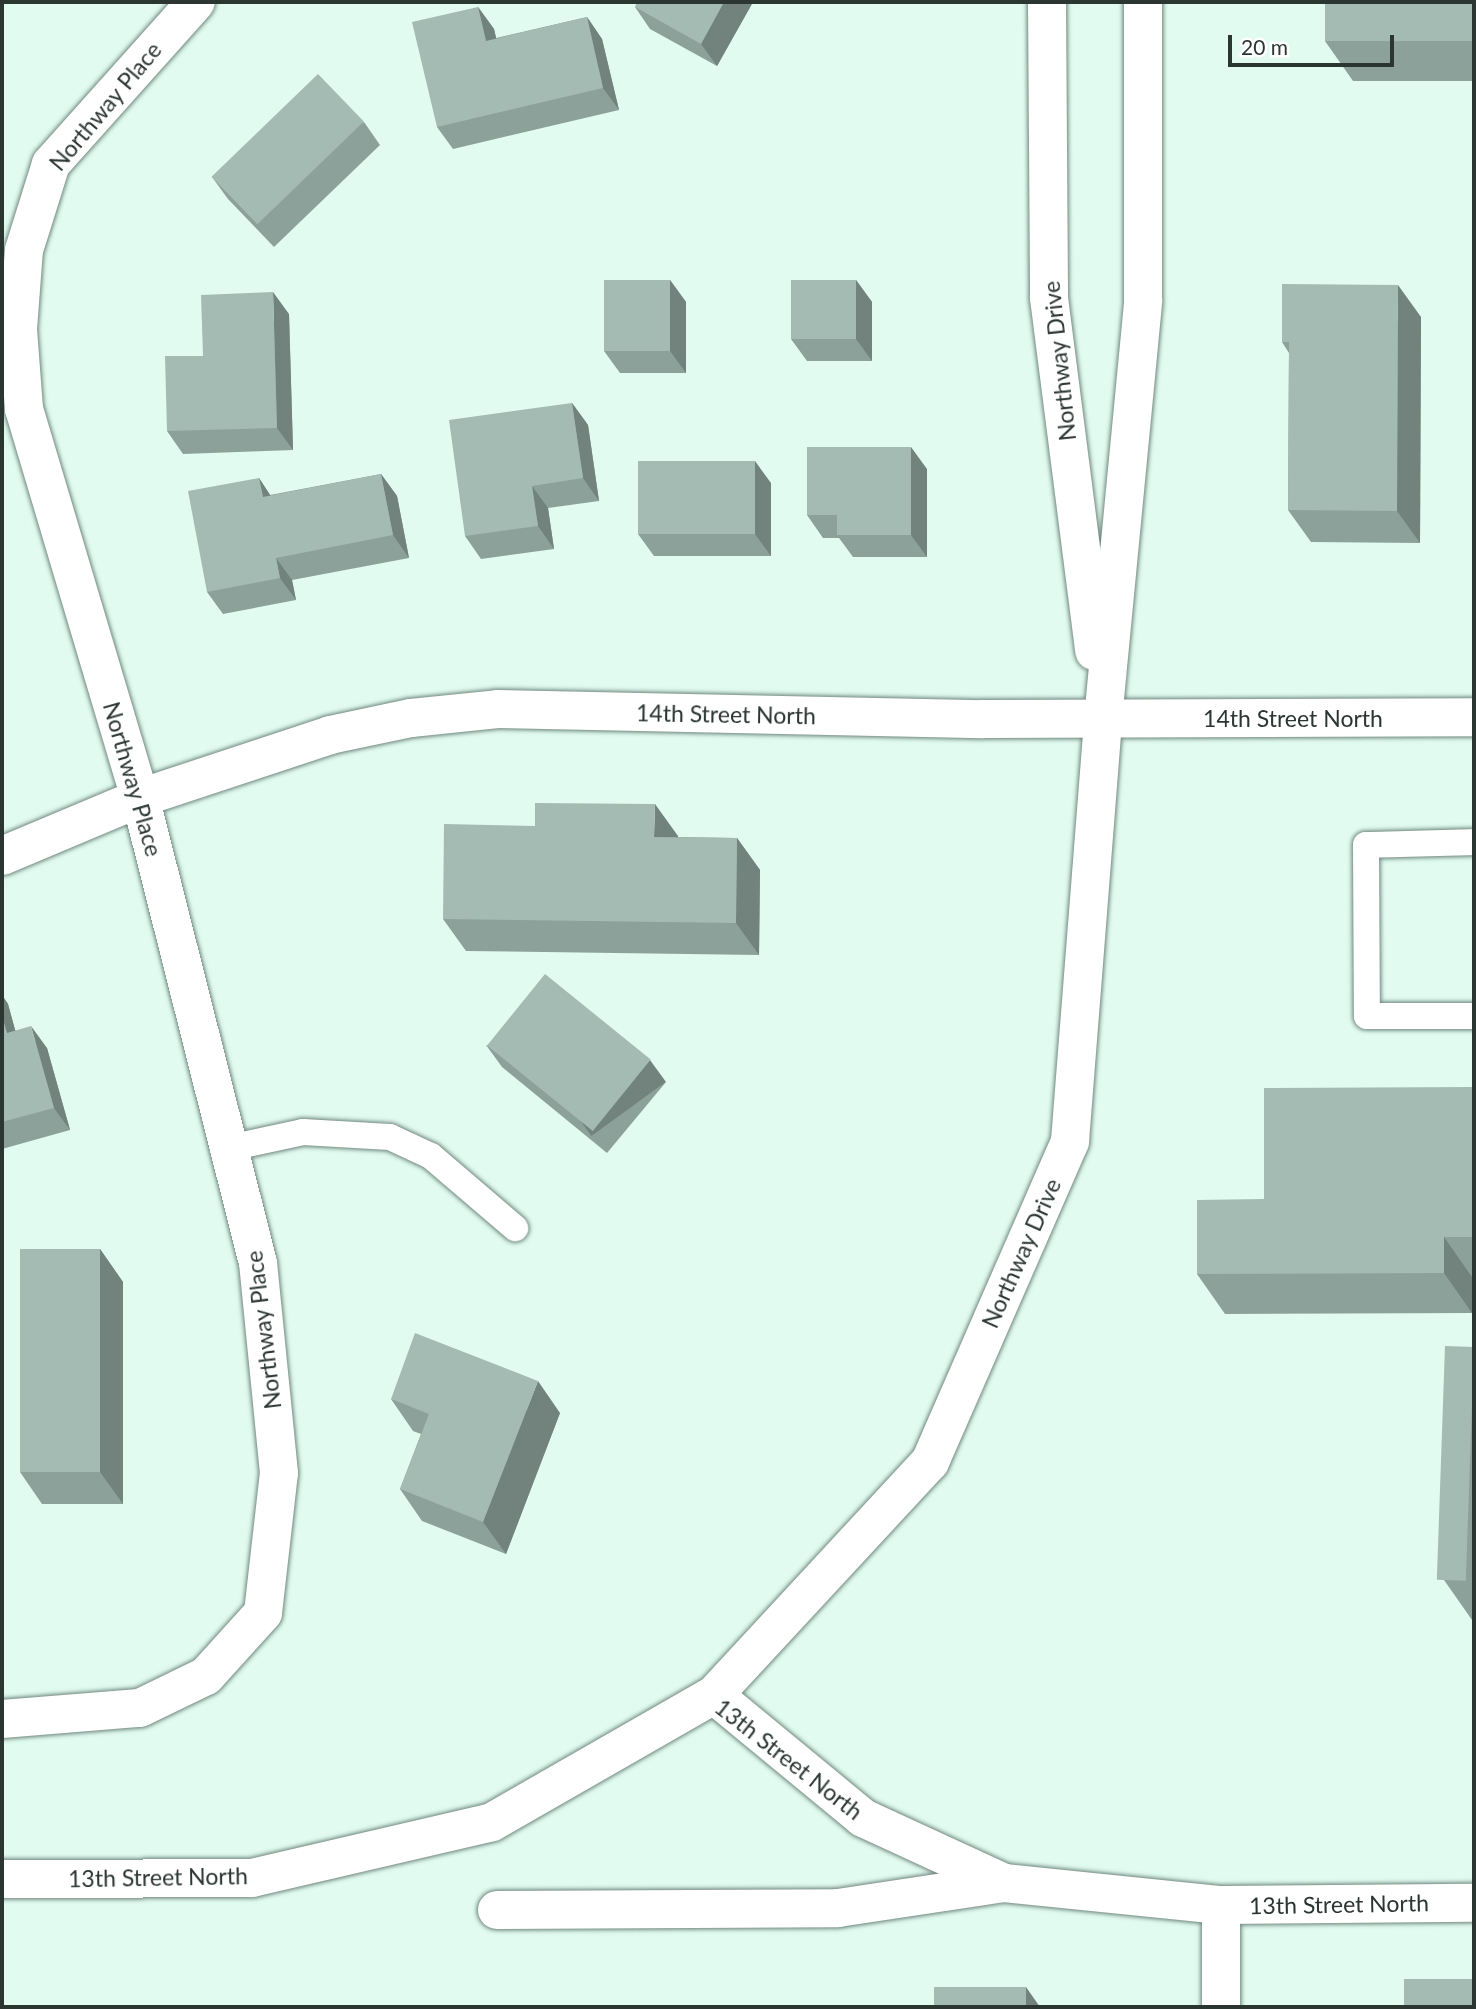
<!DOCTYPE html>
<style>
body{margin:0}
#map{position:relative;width:1476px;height:2009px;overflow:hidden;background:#e1fbf1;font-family:Lato,sans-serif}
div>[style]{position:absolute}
.roads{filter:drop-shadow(0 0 2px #71887f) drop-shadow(0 0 2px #71887f)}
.service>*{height:26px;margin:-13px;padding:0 13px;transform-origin:13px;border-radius:13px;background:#fff}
.minor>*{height:38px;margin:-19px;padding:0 19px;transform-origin:19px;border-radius:19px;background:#fff}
.tertiary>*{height:38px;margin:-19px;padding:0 19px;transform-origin:19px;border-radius:19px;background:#fff}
.wall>*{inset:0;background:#8ca199}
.shaded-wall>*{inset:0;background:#72837d;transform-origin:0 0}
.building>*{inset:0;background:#a3bbb2;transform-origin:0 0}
span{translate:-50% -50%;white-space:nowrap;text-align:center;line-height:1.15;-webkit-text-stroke:5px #fff;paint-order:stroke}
.street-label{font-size:23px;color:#2b3532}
.frame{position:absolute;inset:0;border:4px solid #2b3532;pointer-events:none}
.scale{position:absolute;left:1228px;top:35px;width:166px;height:32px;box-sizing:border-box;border:4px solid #2b3532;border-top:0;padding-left:9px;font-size:21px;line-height:24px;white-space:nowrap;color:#2b3532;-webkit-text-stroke:5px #fff;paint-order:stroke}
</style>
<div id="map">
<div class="roads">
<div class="service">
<div style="left:1474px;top:842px;width:108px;rotate:178.4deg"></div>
<div style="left:1366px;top:845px;width:171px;rotate:89.7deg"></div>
<div style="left:1367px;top:1016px;width:107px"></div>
<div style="left:229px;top:1148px;width:76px;rotate:-12.2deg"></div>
<div style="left:303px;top:1132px;width:87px;rotate:3.3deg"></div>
<div style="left:390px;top:1137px;width:45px;rotate:24.9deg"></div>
<div style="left:431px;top:1156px;width:111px;rotate:40.6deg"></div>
</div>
<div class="minor">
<div style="left:2px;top:856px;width:150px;rotate:-22.8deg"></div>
<div style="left:140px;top:798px;width:200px;rotate:-18.3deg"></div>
<div style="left:330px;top:735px;width:83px;rotate:-11.9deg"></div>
<div style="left:411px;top:718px;width:87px;rotate:-5.9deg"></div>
<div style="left:498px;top:709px;width:485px;rotate:1.2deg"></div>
<div style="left:983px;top:719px;width:491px;rotate:-0.2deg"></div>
<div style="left:2px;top:1719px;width:138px;rotate:-4.6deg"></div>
<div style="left:140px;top:1708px;width:73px;rotate:-25.9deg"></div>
<div style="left:206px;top:1676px;width:85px;rotate:-47.9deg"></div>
<div style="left:263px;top:1613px;width:141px;rotate:-83.5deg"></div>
<div style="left:279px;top:1473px;width:211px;rotate:-95.7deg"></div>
<div style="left:258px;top:1263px;width:480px;rotate:-104.2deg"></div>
<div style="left:140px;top:798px;width:406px;rotate:-106.6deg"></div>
<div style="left:24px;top:409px;width:80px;rotate:-94.3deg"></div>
<div style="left:18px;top:329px;width:79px;rotate:-85.7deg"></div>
<div style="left:24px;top:250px;width:90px;rotate:-72.6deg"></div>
<div style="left:51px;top:164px;width:217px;rotate:-48.2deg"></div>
<div style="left:1221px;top:1905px;width:102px;rotate:90deg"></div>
<div style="left:497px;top:1910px;width:341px;rotate:-0.3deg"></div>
<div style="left:838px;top:1908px;width:168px;rotate:-8.6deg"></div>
</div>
<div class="tertiary">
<div style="left:1047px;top:2px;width:296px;rotate:89.6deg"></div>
<div style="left:1049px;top:298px;width:356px;rotate:82.7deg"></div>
<div style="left:714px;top:1695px;width:193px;rotate:39.5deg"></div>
<div style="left:863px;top:1818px;width:155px;rotate:24.7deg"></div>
<div style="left:1004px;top:1883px;width:218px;rotate:5.8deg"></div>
<div style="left:1221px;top:1905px;width:253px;rotate:-0.5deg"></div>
<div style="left:2px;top:1879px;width:250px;rotate:-0.2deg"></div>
<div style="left:252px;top:1878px;width:246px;rotate:-13.1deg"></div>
<div style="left:492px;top:1822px;width:256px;rotate:-29.8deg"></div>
<div style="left:714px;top:1695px;width:318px;rotate:-47.2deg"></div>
<div style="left:930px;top:1462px;width:350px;rotate:-66.4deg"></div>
<div style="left:1070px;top:1141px;width:423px;rotate:-85.5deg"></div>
<div style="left:1103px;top:719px;width:420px;rotate:-84.5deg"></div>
<div style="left:1143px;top:301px;width:299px;rotate:-90deg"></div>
</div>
</div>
<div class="wall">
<div style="clip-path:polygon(753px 2px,717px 66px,650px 29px,635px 7px)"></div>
<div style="clip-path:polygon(1474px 2px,1474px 81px,1353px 81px,1325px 41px)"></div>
<div style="clip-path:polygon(478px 7px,494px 29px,496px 38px,587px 17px,602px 39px,619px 110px,453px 149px,437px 127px)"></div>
<div style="clip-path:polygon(364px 122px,380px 145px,274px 247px,228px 199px,212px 177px)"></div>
<div style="clip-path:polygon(670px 280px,686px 302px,686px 373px,620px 373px,604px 351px)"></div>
<div style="clip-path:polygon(856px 280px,872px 302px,872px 361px,807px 361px,791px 339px)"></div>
<div style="clip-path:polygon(289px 314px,293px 450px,183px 454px,167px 431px,203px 356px)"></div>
<div style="clip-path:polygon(1421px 317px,1420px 543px,1311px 542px,1288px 510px,1289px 353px,1282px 342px)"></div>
<div style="clip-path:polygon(572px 403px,588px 425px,599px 501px,548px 508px,554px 549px,481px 559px,465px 536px)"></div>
<div style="clip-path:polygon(927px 469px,927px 557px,853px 557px,839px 538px,823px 538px,807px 515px)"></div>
<div style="clip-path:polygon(381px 474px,397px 496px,409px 558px,292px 580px,296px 600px,223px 614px,207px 592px,259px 478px,270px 495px)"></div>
<div style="clip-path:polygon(771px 483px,771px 556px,654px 556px,638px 534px)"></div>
<div style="clip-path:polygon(678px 836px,677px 837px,737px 838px,760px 870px,759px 955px,466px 951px,443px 919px)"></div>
<div style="clip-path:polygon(2px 995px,8px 1004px,15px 1030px,47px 1048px,70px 1130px,2px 1149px)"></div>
<div style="clip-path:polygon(486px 1045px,666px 1082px,607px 1153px,502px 1067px)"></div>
<div style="clip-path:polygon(1474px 1087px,1474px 1277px,1472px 1277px,1472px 1313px,1225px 1314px,1197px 1274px,1264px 1199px)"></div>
<div style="clip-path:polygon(100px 1249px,123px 1282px,123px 1504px,42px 1504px,20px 1472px)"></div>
<div style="clip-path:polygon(1474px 1347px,1474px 1620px,1472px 1620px,1444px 1580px)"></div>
<div style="clip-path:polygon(391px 1399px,560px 1413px,506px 1554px,422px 1521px,400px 1489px,421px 1434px,413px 1431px)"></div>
</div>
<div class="shaded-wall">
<div style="clip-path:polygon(724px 2px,753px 2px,717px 66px,701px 44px)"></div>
<div style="clip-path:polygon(478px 7px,494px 29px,502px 63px,486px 41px)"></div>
<div style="clip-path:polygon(587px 17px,602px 39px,619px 110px,603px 88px)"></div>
<div style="clip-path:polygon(670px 280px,686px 302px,686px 373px,670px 351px)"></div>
<div style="clip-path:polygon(856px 280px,872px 302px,872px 361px,856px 339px)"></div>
<div style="clip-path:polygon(1398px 285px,1421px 317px,1420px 543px,1397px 511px)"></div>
<div style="clip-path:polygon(273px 292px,289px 314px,293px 450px,277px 428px)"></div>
<div style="clip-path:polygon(572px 403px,588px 425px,599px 501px,583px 478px)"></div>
<div style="clip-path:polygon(911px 447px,927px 469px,927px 557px,911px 535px)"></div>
<div style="clip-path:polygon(755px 461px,771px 483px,771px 556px,755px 534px)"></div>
<div style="clip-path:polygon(381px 474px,397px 496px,409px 558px,393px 535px)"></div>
<div style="clip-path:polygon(259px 478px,274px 501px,263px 497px)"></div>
<div style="clip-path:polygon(532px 486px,548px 508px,554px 549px,538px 526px)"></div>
<div style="clip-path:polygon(276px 558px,292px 580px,296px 600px,280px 578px)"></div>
<div style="clip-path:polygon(655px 804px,678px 836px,677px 869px,654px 837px)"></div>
<div style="clip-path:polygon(737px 838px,760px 870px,759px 955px,736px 923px)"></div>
<div style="clip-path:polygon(2px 995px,8px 1004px,22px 1055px,7px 1033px,2px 1016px)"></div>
<div style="clip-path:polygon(31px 1026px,47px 1048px,70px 1130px,54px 1108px)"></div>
<div style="left:650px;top:1060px;width:27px;height:92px;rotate:54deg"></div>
<div style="clip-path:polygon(1444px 1237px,1472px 1277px,1472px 1313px,1444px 1273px)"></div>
<div style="clip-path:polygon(100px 1249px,123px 1282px,123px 1504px,100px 1472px)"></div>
<div style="clip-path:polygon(538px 1381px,560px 1413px,506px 1554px,483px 1522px)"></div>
<div style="clip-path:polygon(1026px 1987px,1040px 2007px,1026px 2007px)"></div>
</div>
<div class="building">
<div style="clip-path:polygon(637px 2px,724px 2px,701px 44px,635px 7px)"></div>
<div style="left:1325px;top:2px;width:149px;height:39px"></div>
<div style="clip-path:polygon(478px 7px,486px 41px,587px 17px,603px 88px,437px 127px,412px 22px)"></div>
<div style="left:318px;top:74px;width:66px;height:148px;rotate:46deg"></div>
<div style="left:604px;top:280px;width:66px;height:71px"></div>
<div style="left:791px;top:280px;width:65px;height:59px"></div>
<div style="clip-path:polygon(1282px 284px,1398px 285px,1397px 511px,1288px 510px,1289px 342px,1282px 342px)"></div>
<div style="clip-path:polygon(273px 292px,277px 428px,167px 431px,165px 356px,203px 356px,201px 295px)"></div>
<div style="clip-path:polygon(572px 403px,583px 478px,532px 486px,538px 526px,465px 536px,449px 420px)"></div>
<div style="clip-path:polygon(807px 447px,911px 447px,911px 535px,837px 535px,837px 515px,807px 515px)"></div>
<div style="left:638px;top:461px;width:117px;height:73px"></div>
<div style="clip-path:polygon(381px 474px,393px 535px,276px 558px,280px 578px,207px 592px,188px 491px,259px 478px,263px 497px)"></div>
<div style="clip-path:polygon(535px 803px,655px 804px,654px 837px,737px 838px,736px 923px,443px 919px,444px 824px,535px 826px)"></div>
<div style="left:545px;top:974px;width:136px;height:92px;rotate:39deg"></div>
<div style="clip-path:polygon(2px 1016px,7px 1033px,31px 1026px,54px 1108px,2px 1122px)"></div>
<div style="clip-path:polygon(1474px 1087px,1474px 1237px,1444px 1237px,1444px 1273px,1197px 1274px,1197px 1200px,1264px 1199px,1264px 1088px)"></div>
<div style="left:20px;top:1249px;width:80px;height:223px"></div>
<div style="clip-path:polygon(415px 1333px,538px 1381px,483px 1522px,400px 1489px,429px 1414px,391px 1399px)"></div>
<div style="left:1445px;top:1346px;width:29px;height:234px;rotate:2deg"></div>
<div style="left:1404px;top:1979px;width:70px;height:28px"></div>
<div style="left:934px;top:1987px;width:92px;height:20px"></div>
</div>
<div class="street-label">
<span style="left:105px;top:106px;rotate:-50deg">Northway Place</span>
<span style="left:1059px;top:361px;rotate:-96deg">Northway Drive</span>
<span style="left:726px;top:714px;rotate:1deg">14th Street North</span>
<span style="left:1293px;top:718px">14th Street North</span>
<span style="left:133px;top:779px;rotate:74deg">Northway Place</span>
<span style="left:1021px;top:1253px;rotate:-66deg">Northway Drive</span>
<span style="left:263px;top:1330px;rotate:-97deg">Northway Place</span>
<span style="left:789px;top:1759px;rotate:38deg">13th Street North</span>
<span style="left:158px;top:1877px;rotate:-1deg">13th Street North</span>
<span style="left:1339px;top:1904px;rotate:-1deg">13th Street North</span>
</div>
<div class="frame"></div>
<div class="scale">20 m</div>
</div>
